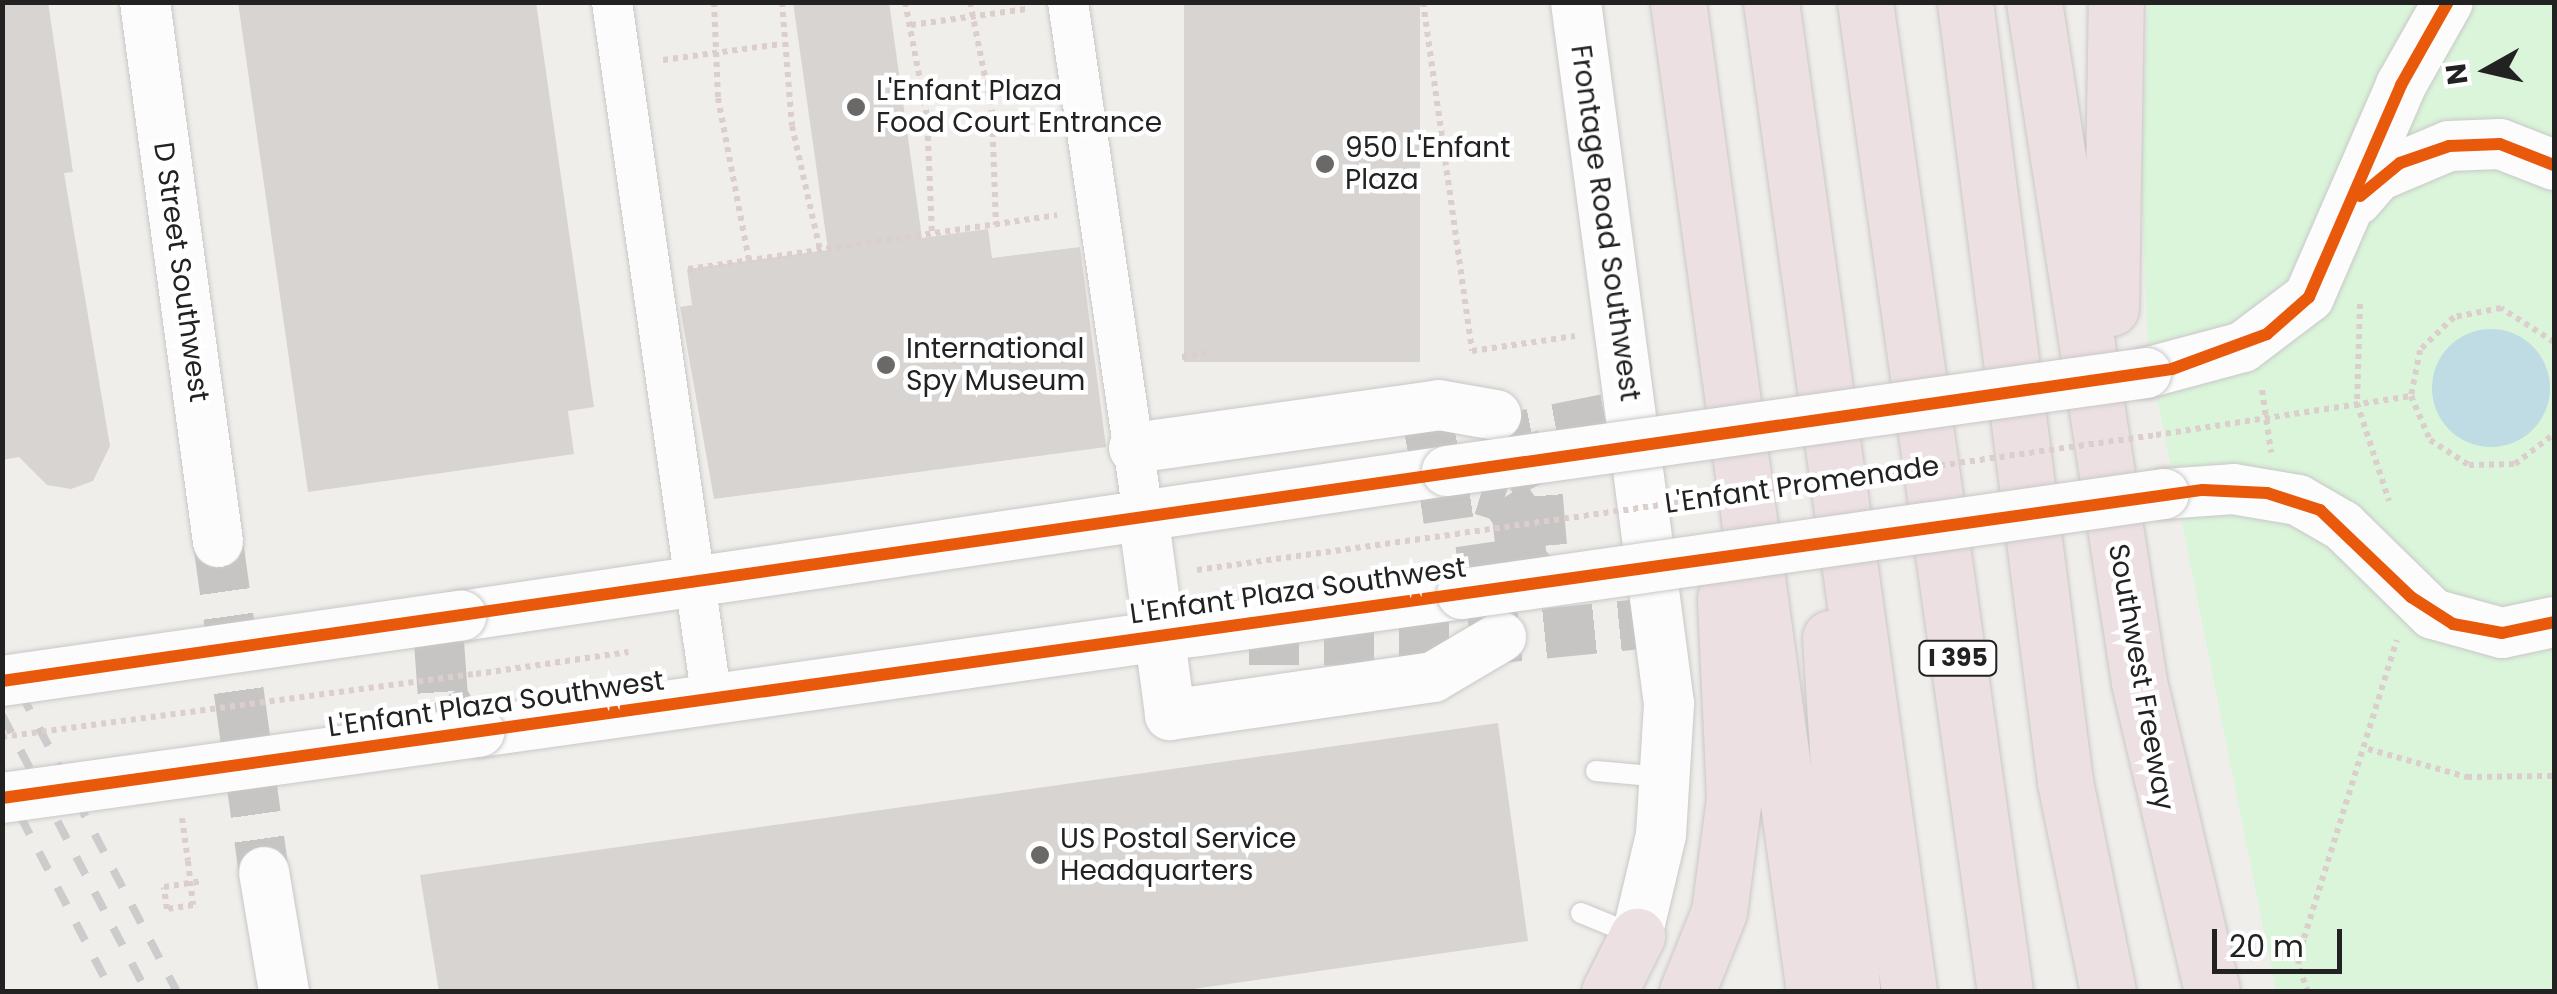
<!DOCTYPE html>
<style>
body{margin:0}
#map{position:relative;width:2557px;height:994px;overflow:hidden;background:#f0eeeb;font-family:Poppins,sans-serif}
div>[style]{position:absolute}
.park>*{inset:0;background:#daf5da}
.water>*{inset:0;background:#bfdbe3}
.round{border-radius:50%}
.building>*{inset:0;background:#d7d4d2;transform-origin:0 0}
.tertiary-tunnel>*{height:50px;margin-top:-25px;transform-origin:0;background:repeating-linear-gradient(90deg,#c7c5c3 0 50px,transparent 0 75px)}
.path>*{height:6px;margin-top:-3px;transform-origin:0;background:repeating-linear-gradient(90deg,#dccecd 0 5px,transparent 0 10px)}
.roads{filter:drop-shadow(0 0 2px #c9c8c7) drop-shadow(0 0 2px #c9c8c7)}
.service>*{height:20px;margin:-10px;padding:0 10px;transform-origin:10px;border-radius:10px;background:#fdfcfc}
.minor>*{height:40px;margin:-20px;padding:0 20px;transform-origin:20px;border-radius:20px;background:#fdfcfc}
.tertiary>*{height:50px;margin:-25px;padding:0 25px;transform-origin:25px;border-radius:25px;background:#fdfcfc}
.motorway>*{height:55px;margin:-27.5px;padding:0 27.5px;transform-origin:27.5px;border-radius:27.5px;background:#ece0e2}
.rail>*{height:8px;margin-top:-4px;transform-origin:0;background:repeating-linear-gradient(90deg,#ccc 0 20px,transparent 0 40px)}
.path-bridge>*{height:6px;margin-top:-3px;transform-origin:0;background:repeating-linear-gradient(90deg,#dccecd 0 5px,transparent 0 10px)}
.bridges{filter:drop-shadow(0 0 2px #c9c8c7) drop-shadow(0 0 2px #c9c8c7)}
.tertiary-bridge>*{height:50px;margin:-25px;padding:0 25px;transform-origin:25px;border-radius:25px;background:#fdfcfc}
.cycleway>*{height:12px;margin:-6px;padding:0 6px;transform-origin:6px;border-radius:6px;background:#e8590c}
.dots>*{width:28px;height:28px;translate:-50% -50%;box-sizing:border-box;border:5px solid #fff;border-radius:50%}
span{translate:-50% -50%;white-space:nowrap;text-align:center;line-height:1.15;-webkit-text-stroke:9px #fff;paint-order:stroke}
.shield-label span{padding:2px 8px;background:#fff;border:2px solid;border-radius:8px;-webkit-text-stroke-width:0}
.shield-label{font-size:25px;color:#222;font-weight:700}
.poi-label{font-size:28px;color:#222}
.left{translate:0 -50%;text-align:left}
.street-label{font-size:28px;color:#222}
.frame{position:absolute;inset:0;border:5px solid #222;pointer-events:none}
.north{position:absolute;left:2437px;top:20px;width:100px;height:100px;-webkit-text-stroke:8px #fff;paint-order:stroke;rotate:262deg;font-size:28px;font-weight:700;line-height:40px;text-align:center;color:#222}
.north::after{content:'';display:block;margin:auto;width:35px;height:45px;background:#222;clip-path:polygon(50% 0,100% 100%,50% 72%,0 100%)}
.scale{position:absolute;left:2212px;top:929px;width:130px;height:45px;box-sizing:border-box;border:5px solid #222;border-top:0;padding-left:12px;font-size:30px;line-height:35px;white-space:nowrap;color:#222;-webkit-text-stroke:8px #fff;paint-order:stroke}
</style>
<div id="map">
<div class="park">
<div style="clip-path:polygon(evenodd,2148px 3px,2554px 3px,2554px 991px,2276px 991px,2148px 353px,2141px 174px,2148px 3px,2496px 328px,2542px 357px,2549px 374px,2544px 415px,2515px 442px,2432px 384px,2446px 349px,2496px 328px)"></div>
</div>
<div class="water">
<div class="round" style="left:2432px;top:329px;width:118px;height:118px"></div>
</div>
<div class="building">
<div style="clip-path:polygon(2px 2px,48px 2px,73px 172px,64px 173px,110px 446px,93px 481px,71px 489px,47px 485px,19px 457px,2px 460px)"></div>
<div style="clip-path:polygon(238px 2px,536px 2px,594px 407px,568px 411px,574px 454px,308px 492px)"></div>
<div style="clip-path:polygon(793px 2px,889px 2px,922px 238px,988px 229px,992px 258px,1080px 247px,1106px 447px,714px 499px,680px 307px,692px 305px,687px 269px,828px 250px)"></div>
<div style="left:1184px;top:2px;width:236px;height:360px"></div>
<div style="clip-path:polygon(1498px 723px,1528px 941px,1172px 992px,439px 992px,420px 875px)"></div>
</div>
<div class="tertiary-tunnel">
<div style="left:1409px;top:458px;width:226px;rotate:-11.2deg"></div>
<div style="left:1420px;top:499px;width:63px;rotate:-8.3deg"></div>
<div style="left:1482px;top:490px;width:24px;rotate:17deg"></div>
<div style="left:1505px;top:497px;width:22px;rotate:56deg"></div>
<div style="left:1517px;top:515px;width:46px;rotate:83.8deg"></div>
<div style="left:218px;top:542px;width:333px;rotate:82.1deg"></div>
<div style="left:1459px;top:572px;width:62px;rotate:-8.4deg"></div>
<div style="left:1520px;top:563px;width:28px;rotate:-38deg"></div>
<div style="left:1542px;top:546px;width:60px;rotate:-94.8deg"></div>
<div style="left:1537px;top:486px;width:68px;rotate:-116.2deg"></div>
<div style="left:1249px;top:640px;width:221px;rotate:0.3deg"></div>
<div style="left:1470px;top:641px;width:191px;rotate:-5.7deg"></div>
<div style="left:439px;top:642px;width:56px;rotate:85.9deg"></div>
<div style="left:443px;top:698px;width:16px;rotate:60deg"></div>
</div>
<div class="path">
<div style="left:714px;top:2px;width:96px;rotate:87.6deg"></div>
<div style="left:718px;top:98px;width:165px;rotate:79.2deg"></div>
<div style="left:782px;top:2px;width:124px;rotate:85.4deg"></div>
<div style="left:792px;top:126px;width:127px;rotate:77.3deg"></div>
<div style="left:905px;top:2px;width:116px;rotate:79.1deg"></div>
<div style="left:927px;top:116px;width:118px;rotate:87.6deg"></div>
<div style="left:970px;top:2px;width:112px;rotate:78.7deg"></div>
<div style="left:992px;top:112px;width:113px;rotate:88deg"></div>
<div style="left:1423px;top:2px;width:352px;rotate:82deg"></div>
<div style="left:1472px;top:351px;width:104px;rotate:-8.3deg"></div>
<div style="left:911px;top:25px;width:116px;rotate:-7.9deg"></div>
<div style="left:663px;top:60px;width:120px;rotate:-7.7deg"></div>
<div style="left:688px;top:269px;width:373px;rotate:-8.3deg"></div>
<div style="left:2360px;top:304px;width:99px;rotate:91.7deg"></div>
<div style="left:2357px;top:403px;width:103px;rotate:71.9deg"></div>
<div style="left:2554px;top:342px;width:63px;rotate:-147.3deg"></div>
<div style="left:2501px;top:308px;width:48px;rotate:169.2deg"></div>
<div style="left:2454px;top:317px;width:47px;rotate:135.9deg"></div>
<div style="left:2420px;top:350px;width:47px;rotate:101.1deg"></div>
<div style="left:2411px;top:396px;width:48px;rotate:66.6deg"></div>
<div style="left:2430px;top:440px;width:46px;rotate:32.7deg"></div>
<div style="left:2469px;top:465px;width:46px;rotate:-1.2deg"></div>
<div style="left:2515px;top:464px;width:49px;rotate:-37.6deg"></div>
<div style="left:1182px;top:357px;width:30px;rotate:-8deg"></div>
<div style="left:2262px;top:390px;width:63px;rotate:81.7deg"></div>
<div style="left:2156px;top:435px;width:258px;rotate:-8.7deg"></div>
<div style="left:1197px;top:570px;width:260px;rotate:-7.9deg"></div>
<div style="left:476px;top:674px;width:154px;rotate:-8.2deg"></div>
<div style="left:2368px;top:749px;width:103px;rotate:15.8deg"></div>
<div style="left:2467px;top:777px;width:87px;rotate:-0.7deg"></div>
<div style="left:182px;top:818px;width:43px;rotate:82.1deg"></div>
<div style="left:193px;top:905px;width:26px;rotate:171deg"></div>
<div style="left:167px;top:909px;width:22px;rotate:-98deg"></div>
<div style="left:164px;top:887px;width:37px;rotate:-9deg"></div>
<div style="left:2308px;top:992px;width:30px;rotate:-110deg"></div>
<div style="left:2298px;top:964px;width:27px;rotate:-77deg"></div>
<div style="left:2304px;top:938px;width:312px;rotate:-72.7deg"></div>
</div>
<div class="roads">
<div class="service">
<div style="left:1596px;top:771px;width:67px;rotate:5.1deg"></div>
<div style="left:1581px;top:913px;width:58px;rotate:22.2deg"></div>
</div>
<div class="minor">
<div style="left:612px;top:2px;width:705px;rotate:81.85deg"></div>
<div style="left:1068px;top:2px;width:517px;rotate:81.67deg"></div>
</div>
<div class="tertiary">
<div style="left:145px;top:2px;width:545px;rotate:82.3deg"></div>
<div style="left:1576px;top:2px;width:708px;rotate:82.45deg"></div>
<div style="left:1669px;top:704px;width:131px;rotate:93.5deg"></div>
<div style="left:1661px;top:835px;width:104px;rotate:103.4deg"></div>
<div style="left:2357px;top:200px;width:32px;rotate:-49deg"></div>
<div style="left:2378px;top:176px;width:77px;rotate:-22.9deg"></div>
<div style="left:2449px;top:146px;width:51px;rotate:-2.2deg"></div>
<div style="left:2500px;top:144px;width:58px;rotate:21.3deg"></div>
<div style="left:2146px;top:373px;width:100px;rotate:-15deg"></div>
<div style="left:2243px;top:347px;width:83px;rotate:-37.1deg"></div>
<div style="left:2309px;top:297px;width:231px;rotate:-66.5deg"></div>
<div style="left:2401px;top:85px;width:95px;rotate:-60.5deg"></div>
<div style="left:1134px;top:448px;width:308px;rotate:-8deg"></div>
<div style="left:1439px;top:405px;width:58px;rotate:10deg"></div>
<div style="left:2164px;top:494px;width:69px;rotate:-4.1deg"></div>
<div style="left:2233px;top:489px;width:66px;rotate:9.6deg"></div>
<div style="left:2298px;top:500px;width:52px;rotate:30deg"></div>
<div style="left:2343px;top:526px;width:126px;rotate:44.4deg"></div>
<div style="left:2433px;top:614px;width:72px;rotate:15.4deg"></div>
<div style="left:2502px;top:633px;width:53px;rotate:-11.9deg"></div>
<div style="left:1143px;top:514px;width:203px;rotate:82.3deg"></div>
<div style="left:1170px;top:715px;width:266px;rotate:-8.2deg"></div>
<div style="left:1433px;top:677px;width:79px;rotate:-30.5deg"></div>
<div style="left:461px;top:616px;width:997px;rotate:-8.37deg"></div>
<div style="left:479px;top:732px;width:993px;rotate:-7.99deg"></div>
<div style="left:264px;top:872px;width:122px;rotate:80.5deg"></div>
</div>
<div class="motorway">
<div style="left:1678px;top:2px;width:999px;rotate:82.18deg"></div>
<div style="left:1771px;top:2px;width:1000px;rotate:82.06deg"></div>
<div style="left:1865px;top:2px;width:1000px;rotate:81.95deg"></div>
<div style="left:1965px;top:2px;width:786px;rotate:82.69deg"></div>
<div style="left:2065px;top:782px;width:214px;rotate:78.4deg"></div>
<div style="left:2034px;top:2px;width:688px;rotate:81.22deg"></div>
<div style="left:2139px;top:682px;width:318px;rotate:76.7deg"></div>
<div style="left:2111px;top:308px;width:306px;rotate:-89.1deg"></div>
<div style="left:1830px;top:638px;width:355px;rotate:86.4deg"></div>
<div style="left:1609px;top:992px;width:63px;rotate:-63.4deg"></div>
<div style="left:1687px;top:992px;width:86px;rotate:-68.2deg"></div>
<div style="left:1719px;top:912px;width:115px;rotate:-82.5deg"></div>
<div style="left:1734px;top:798px;width:200px;rotate:-92.6deg"></div>
</div>
</div>
<div class="rail">
<div style="left:2px;top:657px;width:378px;rotate:62.4deg"></div>
<div style="left:2px;top:715px;width:313px;rotate:62.4deg"></div>
<div style="left:2px;top:781px;width:238px;rotate:62.5deg"></div>
</div>
<div class="path-bridge">
<div style="left:1455px;top:534px;width:708px;rotate:-8.04deg"></div>
<div style="left:2px;top:737px;width:478px;rotate:-7.6deg"></div>
<div style="left:188px;top:861px;width:44px;rotate:83.5deg"></div>
</div>
<div class="bridges">
<div class="tertiary-bridge">
<div style="left:1447px;top:471px;width:706px;rotate:-7.98deg"></div>
<div style="left:1462px;top:594px;width:709px;rotate:-8.11deg"></div>
<div style="left:2px;top:681px;width:464px;rotate:-8.1deg"></div>
<div style="left:2px;top:798px;width:482px;rotate:-7.9deg"></div>
</div>
</div>
<div class="cycleway">
<div style="left:2360px;top:196px;width:52px;rotate:-39.5deg"></div>
<div style="left:2400px;top:163px;width:52px;rotate:-19.1deg"></div>
<div style="left:2449px;top:146px;width:51px;rotate:-2.2deg"></div>
<div style="left:2500px;top:144px;width:58px;rotate:21.3deg"></div>
<div style="left:2px;top:681px;width:2192px;rotate:-8.18deg"></div>
<div style="left:2172px;top:369px;width:101px;rotate:-20.2deg"></div>
<div style="left:2267px;top:334px;width:56px;rotate:-41.4deg"></div>
<div style="left:2309px;top:297px;width:231px;rotate:-66.5deg"></div>
<div style="left:2401px;top:85px;width:95px;rotate:-60.5deg"></div>
<div style="left:2px;top:798px;width:2222px;rotate:-7.97deg"></div>
<div style="left:2203px;top:490px;width:64px;rotate:2.7deg"></div>
<div style="left:2267px;top:493px;width:56px;rotate:17.8deg"></div>
<div style="left:2320px;top:510px;width:126px;rotate:43.7deg"></div>
<div style="left:2411px;top:597px;width:50px;rotate:32.7deg"></div>
<div style="left:2453px;top:624px;width:50px;rotate:10.4deg"></div>
<div style="left:2502px;top:633px;width:53px;rotate:-11.9deg"></div>
</div>
<div class="dots">
<div style="left:856px;top:107px;background:#6a6968"></div>
<div style="left:1325px;top:164px;background:#6a6968"></div>
<div style="left:886px;top:365px;background:#6a6968"></div>
<div style="left:1040px;top:855px;background:#6a6968"></div>
</div>
<div class="shield-label">
<span style="left:1958px;top:658px">I 395</span>
</div>
<div class="poi-label">
<span class="left" style="left:876px;top:107px">L'Enfant Plaza<br>Food Court Entrance</span>
<span class="left" style="left:1345px;top:164px">950 L'Enfant<br>Plaza</span>
<span class="left" style="left:906px;top:365px">International<br>Spy Museum</span>
<span class="left" style="left:1060px;top:855px">US Postal Service<br>Headquarters</span>
</div>
<div class="street-label">
<span style="left:1605px;top:223px;rotate:82deg">Frontage Road Southwest</span>
<span style="left:181px;top:272px;rotate:82deg">D Street Southwest</span>
<span style="left:1802px;top:485px;rotate:-8deg">L'Enfant Promenade</span>
<span style="left:1298px;top:591px;rotate:-8deg">L'Enfant Plaza Southwest</span>
<span style="left:2141px;top:677px;rotate:80deg">Southwest Freeway</span>
<span style="left:496px;top:704px;rotate:-8deg">L'Enfant Plaza Southwest</span>
</div>
<div class="frame"></div>
<div class="north">N</div>
<div class="scale">20 m</div>
</div>
